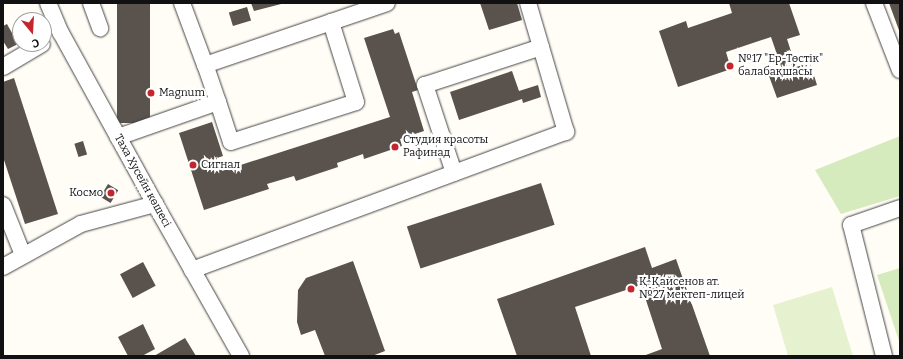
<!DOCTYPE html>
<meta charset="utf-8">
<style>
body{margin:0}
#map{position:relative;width:903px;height:359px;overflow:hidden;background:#fffdf5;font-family:Bitter,serif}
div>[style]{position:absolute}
.green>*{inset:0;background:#d5ebbd}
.pitch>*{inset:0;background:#e6f2cf}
.building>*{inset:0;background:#5a524d;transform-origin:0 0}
.roads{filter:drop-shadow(0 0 1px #444) drop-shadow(0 0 1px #444)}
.minor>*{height:16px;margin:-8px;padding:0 8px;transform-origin:8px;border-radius:8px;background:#fff}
.dots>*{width:11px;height:11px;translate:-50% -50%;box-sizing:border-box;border:2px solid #fff;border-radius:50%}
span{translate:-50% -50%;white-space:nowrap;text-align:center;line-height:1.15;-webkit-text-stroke:4px #fff;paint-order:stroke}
.poi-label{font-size:11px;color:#111}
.left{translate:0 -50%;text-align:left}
.right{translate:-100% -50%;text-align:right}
.street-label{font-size:11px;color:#111}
.frame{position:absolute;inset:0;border:4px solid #111;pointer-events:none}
.north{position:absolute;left:12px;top:12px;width:40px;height:40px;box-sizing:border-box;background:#fff;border:1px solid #a0a0a0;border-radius:50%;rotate:162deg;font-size:11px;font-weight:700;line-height:16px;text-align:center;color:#111}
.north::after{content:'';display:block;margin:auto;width:14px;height:18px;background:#c4262e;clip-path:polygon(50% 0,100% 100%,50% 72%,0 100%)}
</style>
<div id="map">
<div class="green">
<div style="clip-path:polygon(900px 136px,900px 196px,841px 214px,815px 170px)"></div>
<div style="clip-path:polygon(900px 268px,900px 344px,877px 275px)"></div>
</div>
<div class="pitch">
<div style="clip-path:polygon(832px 287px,853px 356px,788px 356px,773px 305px)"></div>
</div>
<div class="building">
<div style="left:117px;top:3px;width:33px;height:120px"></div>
<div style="clip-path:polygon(251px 3px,285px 3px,254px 11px)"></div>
<div style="clip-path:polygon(480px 3px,517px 3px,522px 20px,489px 30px)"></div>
<div style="clip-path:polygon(729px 3px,789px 3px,800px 35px,787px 39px,796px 67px,810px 63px,817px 85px,777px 98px,769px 76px,783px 72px,771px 37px,726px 52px,731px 69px,678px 87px,659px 31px,686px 21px,688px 28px,732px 13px)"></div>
<div style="clip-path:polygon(889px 3px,900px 3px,900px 33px)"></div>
<div style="left:247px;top:7px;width:14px;height:19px;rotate:73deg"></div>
<div style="clip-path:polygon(7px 24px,18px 44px,8px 49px,3px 41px,3px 26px)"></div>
<div style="clip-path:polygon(393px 29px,395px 34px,399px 32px,418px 90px,412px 92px,424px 131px,400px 139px,402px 146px,364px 159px,363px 154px,337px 163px,338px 167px,296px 181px,294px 176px,267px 184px,269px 189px,204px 210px,179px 133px,212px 122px,223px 156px,217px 158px,222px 171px,390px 117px,364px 38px)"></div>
<div style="clip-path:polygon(512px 71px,519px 91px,538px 85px,541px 97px,523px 103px,522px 99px,459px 120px,450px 92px)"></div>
<div style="clip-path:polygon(14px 78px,58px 214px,25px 224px,3px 157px,3px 82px)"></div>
<div style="left:83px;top:141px;width:14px;height:9px;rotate:73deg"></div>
<div style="left:541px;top:183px;width:44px;height:141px;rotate:72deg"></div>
<div style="left:108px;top:184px;width:12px;height:15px;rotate:31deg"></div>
<div style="clip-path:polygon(645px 247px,652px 268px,676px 259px,710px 356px,643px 356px,662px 349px,641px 285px,575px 307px,591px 356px,517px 356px,497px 299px)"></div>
<div style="clip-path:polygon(353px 261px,385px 351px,372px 356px,325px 356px,315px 330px,301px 335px,297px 322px,298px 290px,306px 278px)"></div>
<div style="left:143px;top:262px;width:27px;height:26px;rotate:62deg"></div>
<div style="clip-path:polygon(143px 324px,155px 349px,142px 356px,128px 356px,118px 337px)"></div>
<div style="clip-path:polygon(185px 338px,196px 356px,154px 356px)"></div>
</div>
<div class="roads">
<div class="minor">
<div style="left:48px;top:3px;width:33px;rotate:67deg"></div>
<div style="left:61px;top:33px;width:195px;rotate:61.2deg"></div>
<div style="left:155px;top:204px;width:175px;rotate:60.5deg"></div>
<div style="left:91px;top:3px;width:27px;rotate:70deg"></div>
<div style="left:182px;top:3px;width:66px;rotate:69.6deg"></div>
<div style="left:874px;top:3px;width:72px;rotate:68.8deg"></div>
<div style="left:3px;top:67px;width:45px;rotate:-30.5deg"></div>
<div style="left:218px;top:102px;width:42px;rotate:72deg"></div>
<div style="left:231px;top:142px;width:131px;rotate:-17.7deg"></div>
<div style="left:356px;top:102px;width:84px;rotate:-107.4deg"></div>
<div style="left:118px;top:137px;width:106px;rotate:-19.3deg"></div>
<div style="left:218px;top:102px;width:39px;rotate:-109deg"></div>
<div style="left:205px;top:65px;width:192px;rotate:-18.8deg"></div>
<div style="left:454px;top:173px;width:93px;rotate:-108.2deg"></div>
<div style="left:425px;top:85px;width:122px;rotate:-18.1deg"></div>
<div style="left:3px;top:205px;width:54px;rotate:68.2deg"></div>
<div style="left:3px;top:267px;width:89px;rotate:-28.9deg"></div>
<div style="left:81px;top:224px;width:77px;rotate:-15.1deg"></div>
<div style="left:192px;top:270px;width:399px;rotate:-20.3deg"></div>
<div style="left:566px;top:132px;width:134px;rotate:-106.4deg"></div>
<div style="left:884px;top:356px;width:135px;rotate:-104.1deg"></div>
<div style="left:851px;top:225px;width:52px;rotate:-19.1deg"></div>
</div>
</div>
<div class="dots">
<div style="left:730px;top:66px;background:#c4262e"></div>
<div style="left:151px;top:93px;background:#c4262e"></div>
<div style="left:395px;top:147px;background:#c4262e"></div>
<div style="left:193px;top:165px;background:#c4262e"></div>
<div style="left:111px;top:193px;background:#c4262e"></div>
<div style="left:631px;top:289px;background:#c4262e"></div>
</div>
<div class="poi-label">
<span class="left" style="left:738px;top:66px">№17 "Ер-Төстік"<br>балабақшасы</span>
<span class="left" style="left:159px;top:93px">Magnum</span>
<span class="left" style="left:403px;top:147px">Студия красоты<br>Рафинад</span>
<span class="left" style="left:201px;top:165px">Сигнал</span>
<span class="right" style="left:103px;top:193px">Космо</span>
<span class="left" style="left:639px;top:289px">Қ. Қайсенов ат.<br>№27 мектеп-лицей</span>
</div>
<div class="street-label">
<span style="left:142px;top:181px;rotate:61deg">Таха Хусейн көшесі</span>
</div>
<div class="frame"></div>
<div class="north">С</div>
</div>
